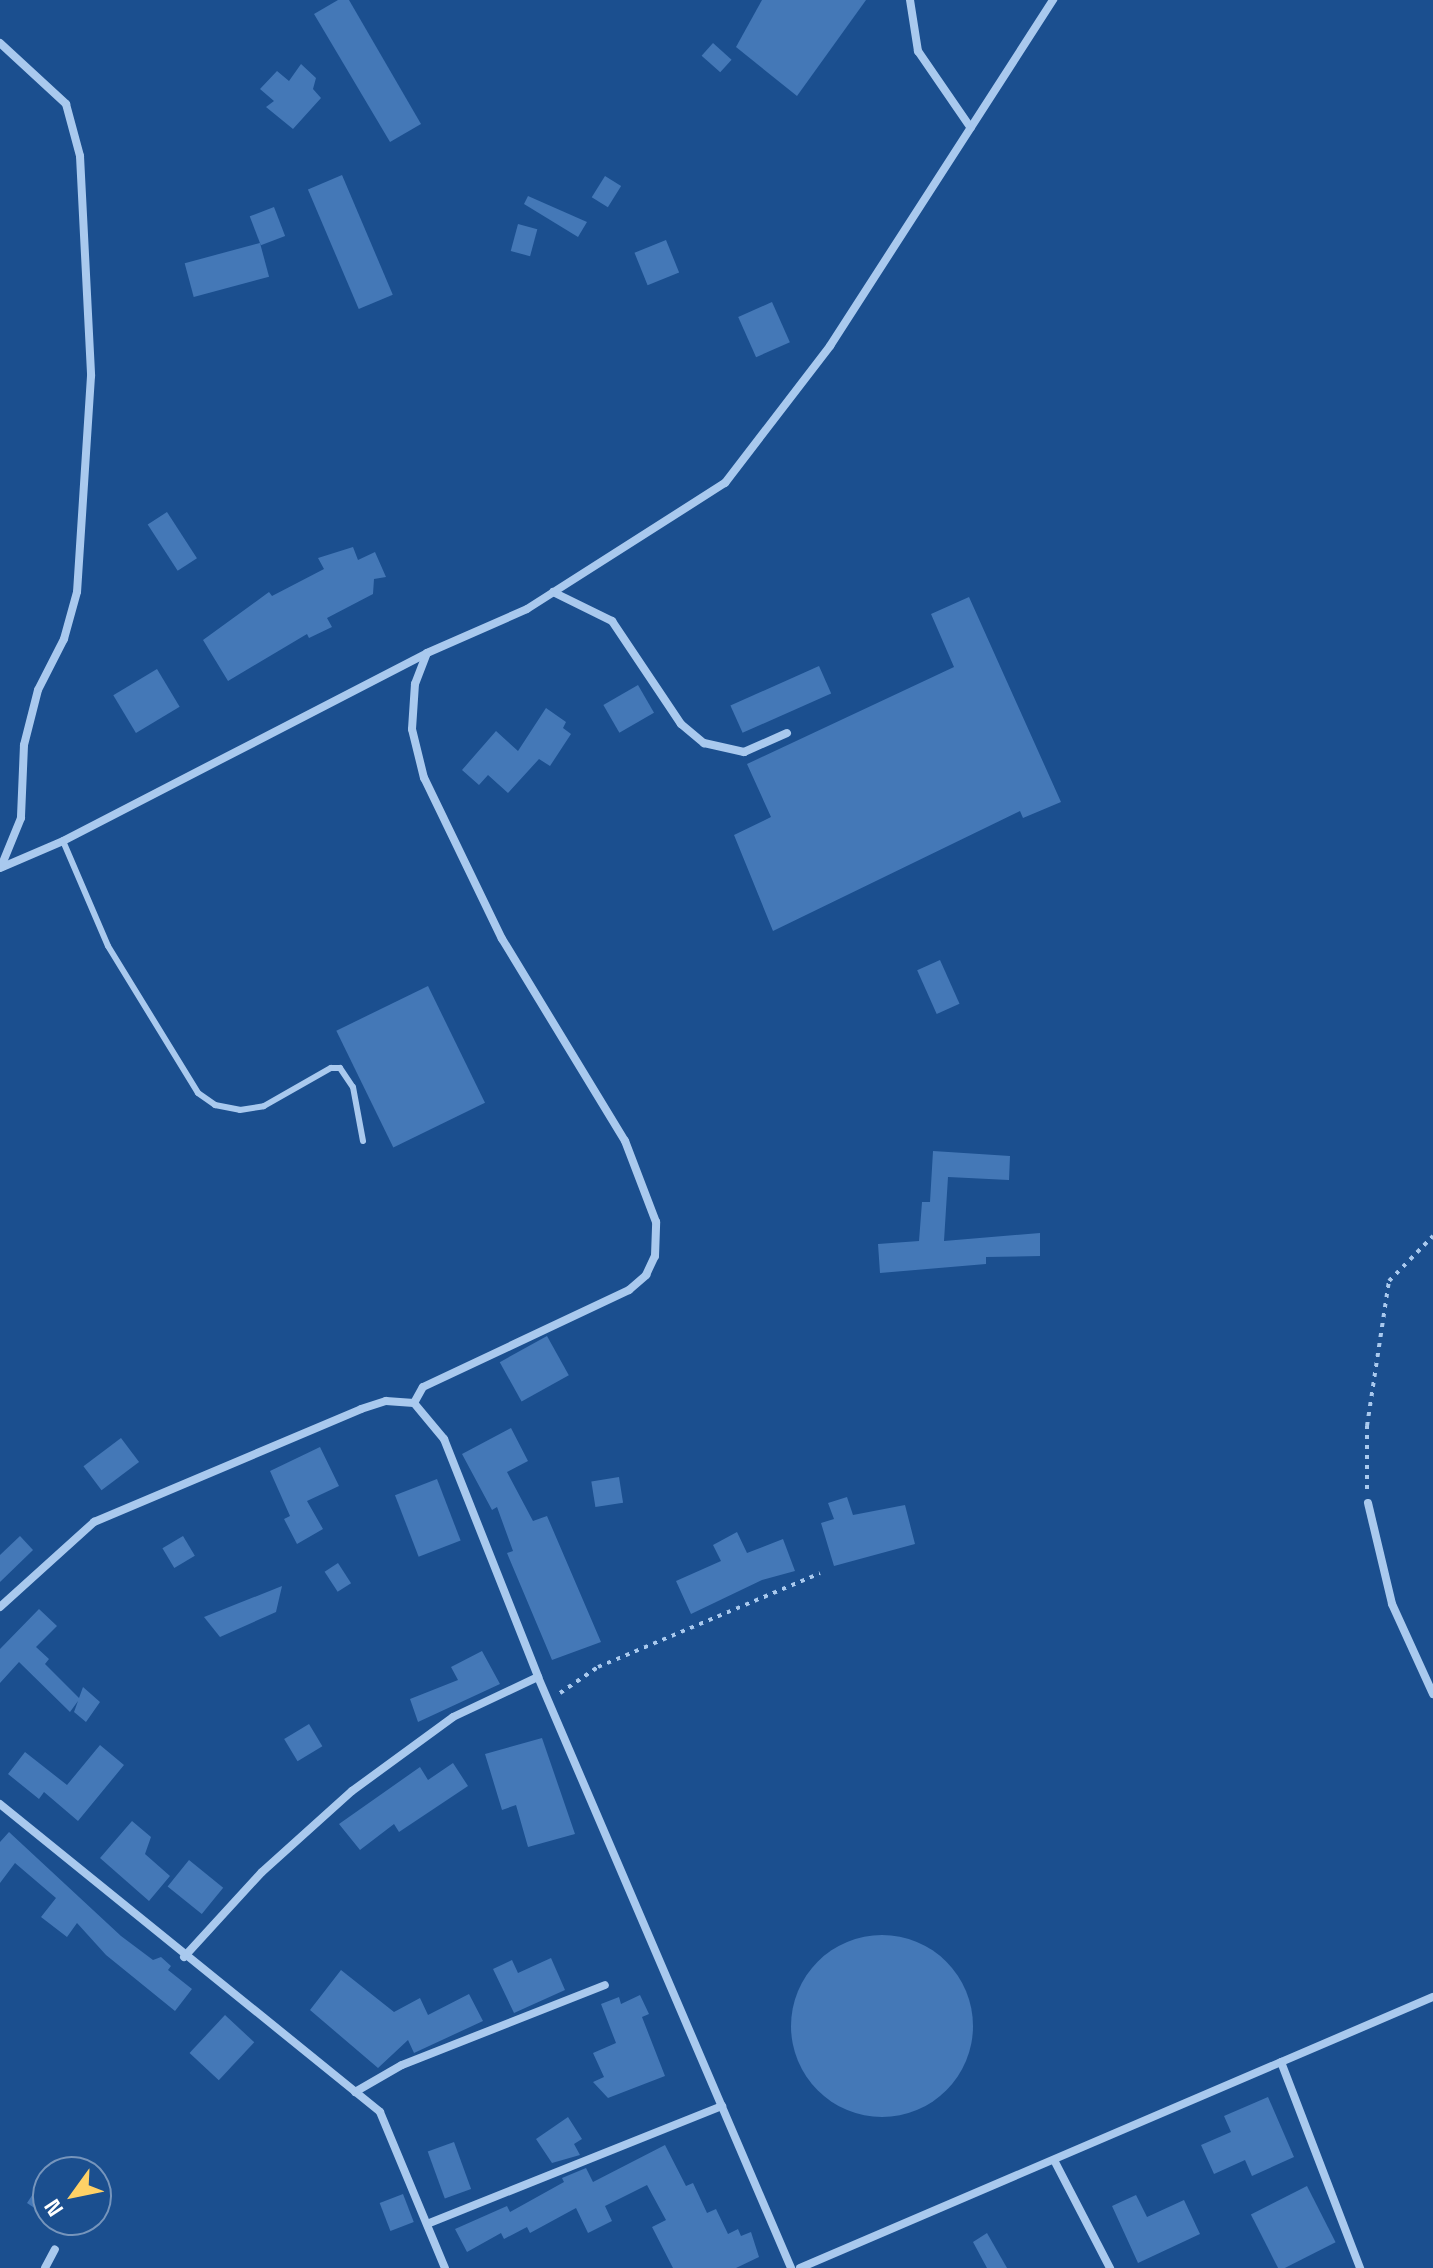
<!DOCTYPE html>
<style>
body{margin:0}
#map{position:relative;width:1433px;height:2268px;overflow:hidden;background:#1b4f8f;font-family:"Space Grotesk",sans-serif}
div>[style]{position:absolute}
.building>*{inset:0;background:#4478b7;transform-origin:0 0}
.round{border-radius:50%}
.path>*{height:4px;margin-top:-2px;transform-origin:0;background:repeating-linear-gradient(90deg,#a9c9ee 0 4px,transparent 0 10px)}
.lane>*{height:6px;margin:-3px;padding:0 3px;transform-origin:3px;border-radius:3px;background:#a9c9ee}
.street>*{height:8px;margin:-4px;padding:0 4px;transform-origin:4px;border-radius:4px;background:#a9c9ee}
span{translate:-50% -50%;white-space:nowrap;text-align:center;line-height:1.15;-webkit-text-stroke:6px #1b4f8f;paint-order:stroke}
.north{position:absolute;left:32px;top:2156px;width:80px;height:80px;box-sizing:border-box;background:#1b4f8f;border:2px solid #7695bc;border-radius:50%;rotate:237deg;font-size:22px;font-weight:700;line-height:32px;text-align:center;color:#fff}
.north::after{content:'';display:block;margin:auto;width:28px;height:36px;background:#ffd166;clip-path:polygon(50% 0,100% 100%,50% 72%,0 100%)}
</style>
<div id="map">
<div class="building">
<div style="clip-path:polygon(338px 0,349px 0,421px 124px,390px 142px,314px 14px)"></div>
<div style="clip-path:polygon(762px 0,866px 0,797px 96px,736px 47px)"></div>
<div style="left:713px;top:43px;width:25px;height:17px;rotate:42deg"></div>
<div style="clip-path:polygon(301px 64px,316px 78px,313px 89px,321px 98px,293px 129px,266px 107px,274px 101px,260px 89px,277px 71px,289px 81px)"></div>
<div style="left:342px;top:175px;width:130px;height:37px;rotate:67deg"></div>
<div style="left:605px;top:176px;width:19px;height:25px;rotate:32deg"></div>
<div style="clip-path:polygon(528px 196px,587px 222px,578px 237px,524px 204px)"></div>
<div style="left:274px;top:207px;width:31px;height:26px;rotate:69deg"></div>
<div style="left:518px;top:224px;width:20px;height:28px;rotate:15deg"></div>
<div style="left:666px;top:240px;width:35px;height:34px;rotate:68deg"></div>
<div style="left:260px;top:243px;width:35px;height:78px;rotate:75deg"></div>
<div style="left:772px;top:302px;width:44px;height:37px;rotate:66deg"></div>
<div style="left:167px;top:512px;width:55px;height:23px;rotate:57deg"></div>
<div style="clip-path:polygon(353px 547px,358px 560px,375px 552px,386px 577px,374px 579px,373px 594px,327px 618px,332px 627px,309px 638px,307px 634px,228px 681px,203px 640px,269px 592px,272px 596px,324px 569px,318px 558px)"></div>
<div style="clip-path:polygon(969px 597px,1061px 802px,1023px 818px,1020px 811px,773px 931px,734px 835px,771px 817px,747px 764px,954px 667px,931px 614px)"></div>
<div style="left:819px;top:666px;width:30px;height:97px;rotate:66deg"></div>
<div style="left:157px;top:669px;width:44px;height:51px;rotate:59deg"></div>
<div style="left:638px;top:685px;width:32px;height:40px;rotate:60deg"></div>
<div style="clip-path:polygon(546px 708px,566px 722px,563px 728px,571px 734px,550px 766px,539px 759px,508px 793px,488px 775px,479px 785px,462px 770px,496px 731px,518px 751px)"></div>
<div style="left:940px;top:960px;width:48px;height:25px;rotate:66deg"></div>
<div style="left:428px;top:986px;width:130px;height:102px;rotate:64deg"></div>
<div style="clip-path:polygon(933px 1151px,1010px 1156px,1009px 1180px,948px 1177px,944px 1241px,1040px 1233px,1040px 1256px,986px 1257px,986px 1264px,880px 1273px,878px 1244px,919px 1241px,922px 1202px,930px 1202px)"></div>
<div style="left:547px;top:1336px;width:45px;height:54px;rotate:61deg"></div>
<div style="clip-path:polygon(511px 1428px,528px 1461px,507px 1472px,533px 1521px,547px 1516px,601px 1642px,552px 1660px,507px 1553px,513px 1551px,497px 1507px,492px 1510px,462px 1454px)"></div>
<div style="left:121px;top:1438px;width:30px;height:47px;rotate:53deg"></div>
<div style="clip-path:polygon(320px 1447px,339px 1486px,307px 1501px,323px 1529px,297px 1544px,284px 1519px,290px 1516px,270px 1471px)"></div>
<div style="left:619px;top:1477px;width:26px;height:28px;rotate:81deg"></div>
<div style="left:437px;top:1479px;width:66px;height:45px;rotate:69deg"></div>
<div style="clip-path:polygon(847px 1497px,853px 1515px,905px 1505px,915px 1544px,834px 1566px,821px 1523px,834px 1519px,828px 1503px)"></div>
<div style="clip-path:polygon(737px 1532px,747px 1553px,783px 1539px,795px 1571px,762px 1580px,691px 1614px,676px 1581px,721px 1561px,713px 1545px)"></div>
<div style="clip-path:polygon(20px 1536px,33px 1550px,0 1582px,0 1555px)"></div>
<div style="left:183px;top:1536px;width:23px;height:24px;rotate:59deg"></div>
<div style="left:338px;top:1563px;width:24px;height:16px;rotate:57deg"></div>
<div style="clip-path:polygon(282px 1586px,276px 1612px,220px 1637px,204px 1617px)"></div>
<div style="clip-path:polygon(39px 1609px,57px 1626px,36px 1647px,49px 1659px,45px 1664px,79px 1698px,83px 1687px,100px 1702px,86px 1722px,74px 1712px,78px 1701px,70px 1712px,19px 1662px,0 1683px,0 1649px)"></div>
<div style="clip-path:polygon(482px 1651px,500px 1684px,418px 1722px,410px 1699px,458px 1680px,451px 1667px)"></div>
<div style="left:309px;top:1724px;width:26px;height:29px;rotate:59deg"></div>
<div style="clip-path:polygon(542px 1738px,575px 1834px,528px 1847px,516px 1805px,502px 1810px,485px 1754px)"></div>
<div style="clip-path:polygon(100px 1745px,124px 1765px,78px 1821px,44px 1792px,39px 1799px,8px 1774px,25px 1752px,67px 1785px)"></div>
<div style="clip-path:polygon(453px 1763px,468px 1786px,399px 1832px,394px 1824px,360px 1850px,339px 1824px,420px 1767px,428px 1780px)"></div>
<div style="clip-path:polygon(132px 1821px,151px 1837px,145px 1854px,170px 1876px,149px 1901px,100px 1858px)"></div>
<div style="clip-path:polygon(9px 1832px,121px 1936px,153px 1960px,161px 1957px,171px 1966px,168px 1970px,192px 1989px,175px 2011px,106px 1955px,77px 1923px,67px 1937px,41px 1917px,56px 1898px,15px 1863px,0 1883px,0 1842px)"></div>
<div style="left:189px;top:1860px;width:44px;height:34px;rotate:39deg"></div>
<div class="round" style="left:791px;top:1935px;width:182px;height:182px"></div>
<div style="clip-path:polygon(551px 1958px,565px 1990px,514px 2013px,493px 1969px,512px 1960px,518px 1973px)"></div>
<div style="clip-path:polygon(341px 1970px,394px 2012px,420px 1998px,428px 2015px,469px 1994px,483px 2021px,414px 2053px,408px 2040px,378px 2068px,310px 2010px)"></div>
<div style="clip-path:polygon(640px 1995px,649px 2014px,642px 2017px,665px 2076px,608px 2098px,593px 2082px,604px 2077px,593px 2053px,616px 2043px,601px 2004px,619px 1997px,621px 2004px)"></div>
<div style="left:225px;top:2015px;width:40px;height:52px;rotate:43deg"></div>
<div style="clip-path:polygon(1268px 2097px,1294px 2157px,1252px 2176px,1245px 2160px,1214px 2174px,1201px 2145px,1231px 2132px,1224px 2116px)"></div>
<div style="clip-path:polygon(568px 2117px,582px 2139px,574px 2144px,580px 2155px,552px 2163px,536px 2139px)"></div>
<div style="left:454px;top:2142px;width:50px;height:28px;rotate:70deg"></div>
<div style="clip-path:polygon(665px 2145px,686px 2186px,693px 2183px,707px 2213px,716px 2209px,728px 2234px,738px 2229px,741px 2236px,751px 2232px,759px 2257px,736px 2268px,673px 2268px,652px 2227px,666px 2220px,647px 2185px,605px 2206px,612px 2221px,588px 2233px,576px 2208px,530px 2233px,527px 2227px,504px 2239px,501px 2233px,467px 2252px,455px 2229px,507px 2206px,510px 2212px,564px 2182px,562px 2178px,586px 2168px,593px 2182px)"></div>
<div style="clip-path:polygon(48px 2171px,48px 2217px,27px 2203px)"></div>
<div style="left:1307px;top:2186px;width:63px;height:63px;rotate:63deg"></div>
<div style="left:403px;top:2194px;width:30px;height:25px;rotate:69deg"></div>
<div style="clip-path:polygon(1136px 2195px,1147px 2217px,1184px 2200px,1200px 2234px,1138px 2263px,1112px 2206px)"></div>
<div style="clip-path:polygon(987px 2233px,1007px 2268px,987px 2268px,973px 2242px)"></div>
</div>
<div class="path">
<div style="left:1367px;top:1489px;width:63px;rotate:-90deg"></div>
<div style="left:1367px;top:1426px;width:147px;rotate:-81.4deg"></div>
<div style="left:1389px;top:1281px;width:63px;rotate:-45.6deg"></div>
<div style="left:560px;top:1693px;width:46px;rotate:-34.4deg"></div>
<div style="left:598px;top:1667px;width:241px;rotate:-22.9deg"></div>
</div>
<div class="lane">
<div style="left:63px;top:841px;width:114px;rotate:66.8deg"></div>
<div style="left:108px;top:946px;width:172px;rotate:58.5deg"></div>
<div style="left:198px;top:1093px;width:21px;rotate:35deg"></div>
<div style="left:215px;top:1105px;width:25px;rotate:11deg"></div>
<div style="left:240px;top:1110px;width:24px;rotate:-9deg"></div>
<div style="left:264px;top:1106px;width:77px;rotate:-29.6deg"></div>
<div style="left:331px;top:1068px;width:9px"></div>
<div style="left:340px;top:1068px;width:23px;rotate:56deg"></div>
<div style="left:353px;top:1087px;width:55px;rotate:79.5deg"></div>
</div>
<div class="street">
<div style="left:910px;top:0;width:52px;rotate:81.1deg"></div>
<div style="left:918px;top:51px;width:93px;rotate:55.5deg"></div>
<div style="left:0;top:43px;width:90px;rotate:42.7deg"></div>
<div style="left:66px;top:104px;width:54px;rotate:74.9deg"></div>
<div style="left:80px;top:156px;width:220px;rotate:87.1deg"></div>
<div style="left:91px;top:376px;width:216px;rotate:93.7deg"></div>
<div style="left:77px;top:592px;width:49px;rotate:105.5deg"></div>
<div style="left:64px;top:639px;width:57px;rotate:117deg"></div>
<div style="left:38px;top:690px;width:57px;rotate:104.3deg"></div>
<div style="left:24px;top:745px;width:73px;rotate:92.4deg"></div>
<div style="left:21px;top:818px;width:53px;rotate:112.2deg"></div>
<div style="left:553px;top:592px;width:66px;rotate:26.2deg"></div>
<div style="left:612px;top:621px;width:124px;rotate:56.2deg"></div>
<div style="left:681px;top:724px;width:30px;rotate:40deg"></div>
<div style="left:704px;top:743px;width:41px;rotate:12.7deg"></div>
<div style="left:744px;top:752px;width:47px;rotate:-23.8deg"></div>
<div style="left:0;top:868px;width:69px;rotate:-23.2deg"></div>
<div style="left:63px;top:841px;width:410px;rotate:-27.3deg"></div>
<div style="left:427px;top:653px;width:109px;rotate:-23.7deg"></div>
<div style="left:527px;top:609px;width:235px;rotate:-32.5deg"></div>
<div style="left:725px;top:483px;width:173px;rotate:-52.5deg"></div>
<div style="left:830px;top:346px;width:412px;rotate:-57.2deg"></div>
<div style="left:414px;top:1403px;width:18px;rotate:-61deg"></div>
<div style="left:423px;top:1387px;width:228px;rotate:-25.2deg"></div>
<div style="left:629px;top:1290px;width:23px;rotate:-41deg"></div>
<div style="left:646px;top:1275px;width:21px;rotate:-65deg"></div>
<div style="left:655px;top:1256px;width:34px;rotate:-88deg"></div>
<div style="left:656px;top:1222px;width:87px;rotate:-110.9deg"></div>
<div style="left:625px;top:1141px;width:237px;rotate:-121.3deg"></div>
<div style="left:502px;top:939px;width:179px;rotate:-115.8deg"></div>
<div style="left:424px;top:778px;width:50px;rotate:-103.8deg"></div>
<div style="left:412px;top:729px;width:45px;rotate:-86.2deg"></div>
<div style="left:415px;top:684px;width:33px;rotate:-69deg"></div>
<div style="left:1368px;top:1503px;width:104px;rotate:76.6deg"></div>
<div style="left:1392px;top:1604px;width:99px;rotate:65.5deg"></div>
<div style="left:0;top:1607px;width:127px;rotate:-42.1deg"></div>
<div style="left:94px;top:1522px;width:290px;rotate:-22.9deg"></div>
<div style="left:361px;top:1409px;width:26px;rotate:-18deg"></div>
<div style="left:386px;top:1401px;width:28px;rotate:4deg"></div>
<div style="left:414px;top:1403px;width:47px;rotate:50.2deg"></div>
<div style="left:444px;top:1439px;width:256px;rotate:68.4deg"></div>
<div style="left:538px;top:1677px;width:643px;rotate:66.82deg"></div>
<div style="left:0;top:1804px;width:489px;rotate:39deg"></div>
<div style="left:380px;top:2112px;width:169px;rotate:67.4deg"></div>
<div style="left:184px;top:1957px;width:115px;rotate:-47.5deg"></div>
<div style="left:262px;top:1872px;width:121px;rotate:-42deg"></div>
<div style="left:352px;top:1791px;width:125px;rotate:-36.2deg"></div>
<div style="left:453px;top:1717px;width:94px;rotate:-25.2deg"></div>
<div style="left:1281px;top:2062px;width:221px;rotate:69deg"></div>
<div style="left:355px;top:2092px;width:54px;rotate:-29.9deg"></div>
<div style="left:402px;top:2065px;width:218px;rotate:-21.5deg"></div>
<div style="left:1054px;top:2160px;width:122px;rotate:62.6deg"></div>
<div style="left:427px;top:2224px;width:318px;rotate:-21.8deg"></div>
<div style="left:45px;top:2268px;width:21px;rotate:-62deg"></div>
<div style="left:800px;top:2268px;width:689px;rotate:-23.18deg"></div>
</div>
<div class="north">N</div>
</div>
